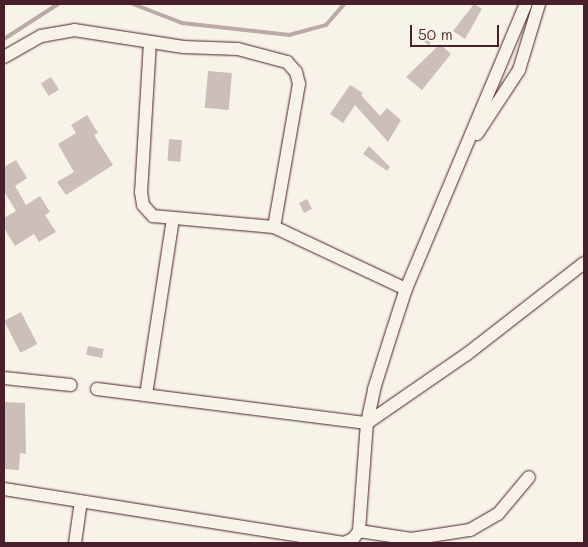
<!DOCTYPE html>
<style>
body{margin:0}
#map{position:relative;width:588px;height:547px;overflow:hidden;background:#f7f3e8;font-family:Mali,sans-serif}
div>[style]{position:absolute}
.stream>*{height:4px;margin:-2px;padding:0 2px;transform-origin:2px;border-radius:2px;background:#bcaaa7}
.building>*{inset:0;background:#ccbfb9;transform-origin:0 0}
.roads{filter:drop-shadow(0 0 1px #4a1f2b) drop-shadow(0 0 1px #4a1f2b)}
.street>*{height:12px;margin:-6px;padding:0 6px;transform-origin:6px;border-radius:6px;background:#f7f3e8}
span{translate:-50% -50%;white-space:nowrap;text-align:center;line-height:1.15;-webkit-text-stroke:4.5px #f7f3e8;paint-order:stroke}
.frame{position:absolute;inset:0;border:5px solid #4a1f2b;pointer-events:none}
.scale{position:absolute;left:410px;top:25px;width:89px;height:22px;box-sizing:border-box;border:2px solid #4a1f2b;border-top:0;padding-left:6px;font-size:15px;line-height:18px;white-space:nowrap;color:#4a1f2b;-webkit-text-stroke:4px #f7f3e8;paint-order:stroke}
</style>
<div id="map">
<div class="stream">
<div style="left:133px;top:4px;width:53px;rotate:21.2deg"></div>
<div style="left:182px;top:23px;width:108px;rotate:6.4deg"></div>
<div style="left:289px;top:35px;width:38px;rotate:-15deg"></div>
<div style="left:326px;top:25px;width:28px;rotate:-49deg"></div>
<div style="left:4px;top:39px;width:64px;rotate:-32.9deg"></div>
</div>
<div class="building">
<div style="clip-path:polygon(474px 4px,482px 9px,465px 39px,453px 31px)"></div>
<div style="left:424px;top:30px;width:13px;height:9px;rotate:39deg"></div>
<div style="clip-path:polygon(440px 44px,451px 54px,422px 90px,406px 77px)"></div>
<div style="left:208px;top:71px;width:24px;height:37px;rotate:5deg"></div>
<div style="left:51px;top:77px;width:15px;height:12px;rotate:58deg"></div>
<div style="clip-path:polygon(350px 85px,363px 93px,361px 95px,380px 116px,387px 108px,401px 120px,388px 142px,355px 105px,343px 123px,330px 114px)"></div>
<div style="clip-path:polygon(87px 115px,98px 133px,94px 135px,113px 165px,66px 195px,57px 182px,74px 172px,58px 144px,76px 133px,71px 125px)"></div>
<div style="left:169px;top:139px;width:13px;height:22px;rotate:4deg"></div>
<div style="clip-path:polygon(369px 146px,390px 167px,387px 171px,363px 154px)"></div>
<div style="clip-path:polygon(16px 160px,27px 178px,15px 186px,26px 205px,40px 196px,50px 212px,45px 215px,56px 232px,39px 242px,34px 234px,15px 246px,4px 228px,4px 218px,16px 211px,4px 191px,4px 167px)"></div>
<div style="left:307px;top:199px;width:11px;height:9px;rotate:63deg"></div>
<div style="left:21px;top:312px;width:36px;height:19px;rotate:63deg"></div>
<div style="left:88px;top:346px;width:16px;height:9px;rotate:11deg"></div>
<div style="clip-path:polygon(4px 402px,25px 403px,26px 454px,20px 453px,19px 470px,4px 469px)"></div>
</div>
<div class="roads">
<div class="street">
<div style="left:150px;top:42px;width:150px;rotate:93.4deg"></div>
<div style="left:141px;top:192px;width:13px;rotate:81deg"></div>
<div style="left:143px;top:205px;width:15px;rotate:48deg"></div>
<div style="left:153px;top:216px;width:121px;rotate:5.2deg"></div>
<div style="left:274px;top:227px;width:146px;rotate:25.2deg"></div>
<div style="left:4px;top:57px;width:43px;rotate:-29.6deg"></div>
<div style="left:41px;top:36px;width:34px;rotate:-10deg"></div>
<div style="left:74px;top:30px;width:111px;rotate:8.8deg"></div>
<div style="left:184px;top:47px;width:54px;rotate:2.1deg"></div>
<div style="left:238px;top:49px;width:51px;rotate:14.9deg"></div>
<div style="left:287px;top:62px;width:13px;rotate:48deg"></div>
<div style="left:296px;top:72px;width:12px;rotate:76deg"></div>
<div style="left:299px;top:84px;width:145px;rotate:99.9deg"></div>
<div style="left:477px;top:134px;width:77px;rotate:-56.7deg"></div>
<div style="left:519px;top:70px;width:69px;rotate:-73.1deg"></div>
<div style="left:4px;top:378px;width:67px;rotate:6deg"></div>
<div style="left:97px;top:389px;width:272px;rotate:7.2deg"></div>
<div style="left:367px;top:423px;width:121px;rotate:-34.6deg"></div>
<div style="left:467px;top:354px;width:148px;rotate:-37.9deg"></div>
<div style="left:146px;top:395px;width:179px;rotate:-81.3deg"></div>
<div style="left:4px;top:489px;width:344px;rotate:9deg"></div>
<div style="left:344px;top:543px;width:10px;rotate:-24deg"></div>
<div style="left:353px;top:539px;width:10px;rotate:-53deg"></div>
<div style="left:359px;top:531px;width:108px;rotate:-85.8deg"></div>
<div style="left:367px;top:423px;width:35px;rotate:-78deg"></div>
<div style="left:374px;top:389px;width:60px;rotate:-72.5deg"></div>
<div style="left:392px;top:332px;width:45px;rotate:-72deg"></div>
<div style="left:406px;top:289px;width:309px;rotate:-67.2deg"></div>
<div style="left:359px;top:531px;width:53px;rotate:8.7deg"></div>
<div style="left:411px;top:539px;width:60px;rotate:-8.7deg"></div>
<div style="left:470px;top:530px;width:32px;rotate:-30deg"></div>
<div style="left:498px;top:514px;width:48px;rotate:-50deg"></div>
<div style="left:75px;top:543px;width:42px;rotate:-81.9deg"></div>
</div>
</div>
<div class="frame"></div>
<div class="scale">50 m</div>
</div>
